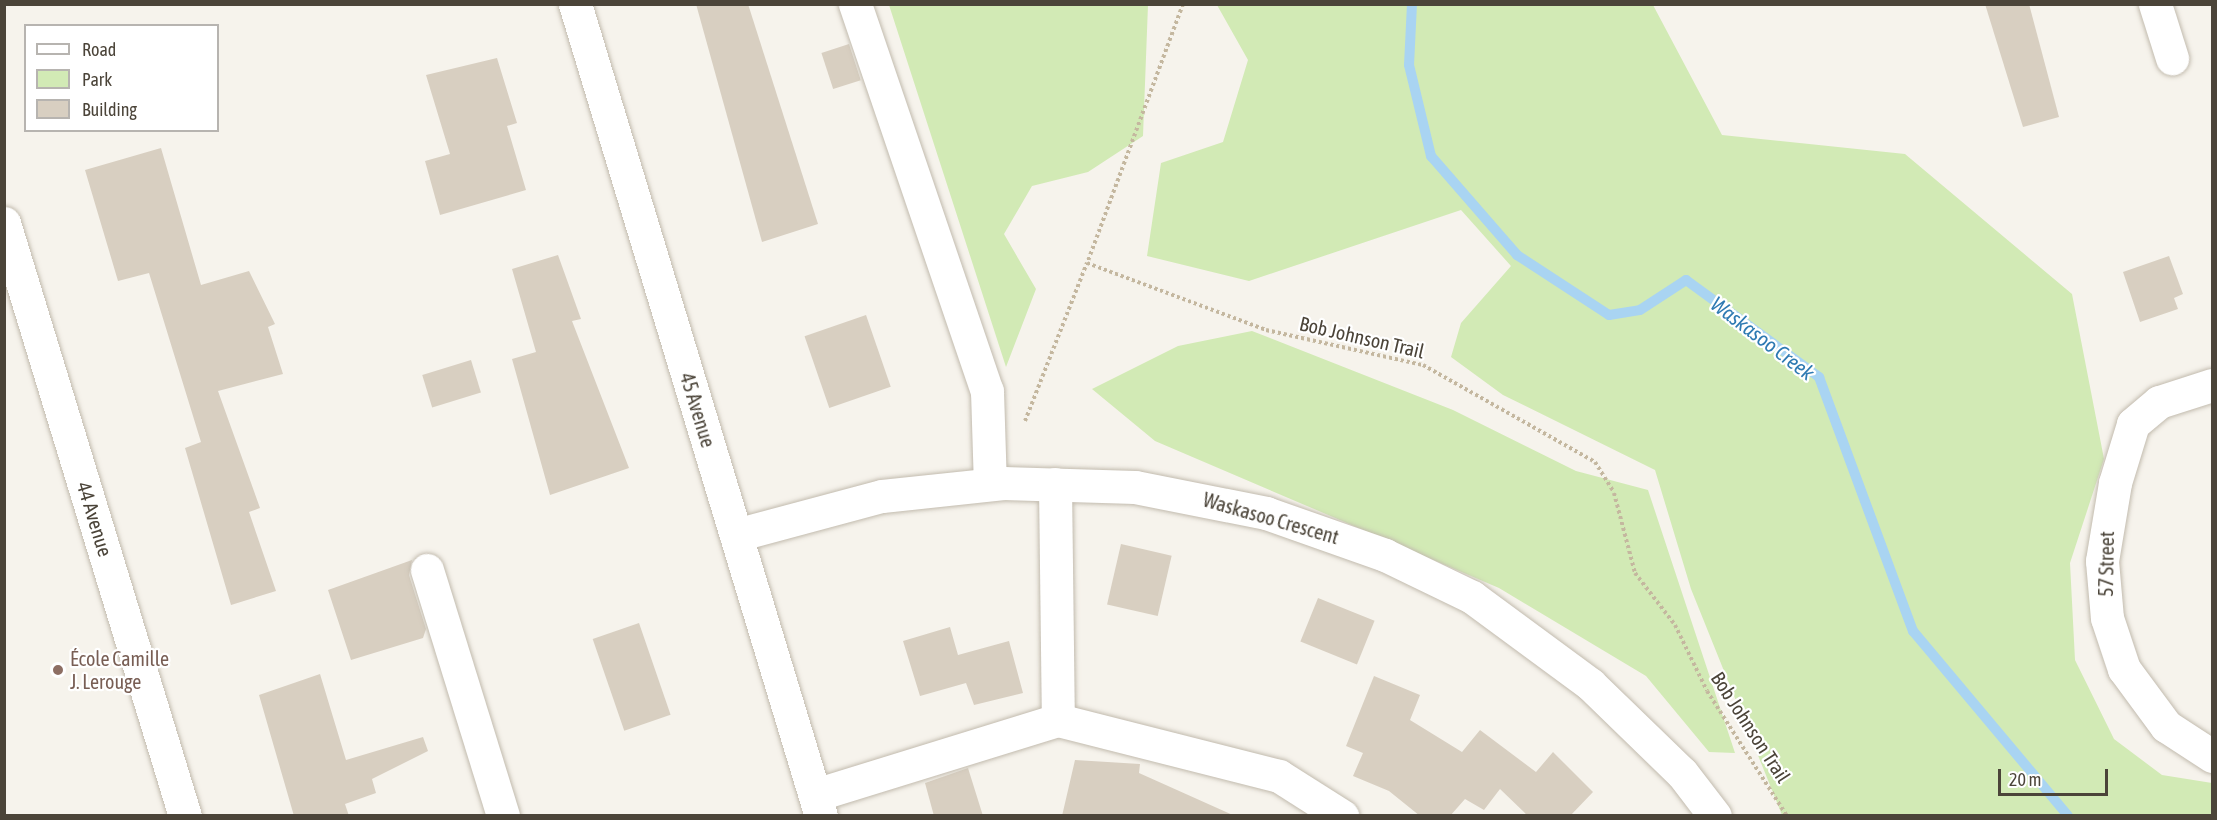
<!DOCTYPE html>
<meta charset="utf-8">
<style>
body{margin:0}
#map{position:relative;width:2217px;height:820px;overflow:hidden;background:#f6f3ec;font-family:"Asap Condensed",sans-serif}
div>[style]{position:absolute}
.green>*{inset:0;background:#d2eab5}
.stream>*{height:10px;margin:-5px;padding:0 5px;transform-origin:5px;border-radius:5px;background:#a9d4f2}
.building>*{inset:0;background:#d8cfc1;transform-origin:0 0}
.path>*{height:4px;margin-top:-2px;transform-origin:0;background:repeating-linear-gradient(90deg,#c4b79f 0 3px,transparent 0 6px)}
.roads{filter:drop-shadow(0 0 2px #c2bbae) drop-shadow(0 0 2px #c2bbae)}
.minor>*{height:33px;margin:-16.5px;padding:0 16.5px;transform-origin:16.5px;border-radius:16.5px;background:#fff}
.dots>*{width:16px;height:16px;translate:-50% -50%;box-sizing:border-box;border:3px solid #fff;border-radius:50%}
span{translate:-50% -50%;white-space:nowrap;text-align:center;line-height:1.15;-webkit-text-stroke:4.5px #fff;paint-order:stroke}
.street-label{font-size:20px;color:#4b4439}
.education-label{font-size:20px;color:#785e54}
.left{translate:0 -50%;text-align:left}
.water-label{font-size:21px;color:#2e7ab2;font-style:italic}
.frame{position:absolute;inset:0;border:6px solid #4b4439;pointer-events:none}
.legend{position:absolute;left:24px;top:24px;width:195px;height:108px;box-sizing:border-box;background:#fff;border:2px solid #b7b4b0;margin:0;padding:8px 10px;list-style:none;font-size:18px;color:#4b4439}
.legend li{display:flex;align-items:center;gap:12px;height:30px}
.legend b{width:30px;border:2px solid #b7b4b0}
.scale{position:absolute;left:1998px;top:769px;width:110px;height:27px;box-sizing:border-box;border:3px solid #4b4439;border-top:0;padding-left:8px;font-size:18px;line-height:21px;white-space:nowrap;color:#4b4439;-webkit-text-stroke:4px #fff;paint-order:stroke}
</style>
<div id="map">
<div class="green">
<div style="clip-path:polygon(889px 5px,1148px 5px,1143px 136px,1088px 172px,1032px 186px,1004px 234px,1036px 289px,1006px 367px)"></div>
<div style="clip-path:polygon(1217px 5px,1653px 5px,1722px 135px,1905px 154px,2072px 294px,2104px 459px,2070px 563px,2075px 660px,2114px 739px,2162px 775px,2212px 783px,2212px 815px,1782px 815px,1691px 589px,1655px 470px,1503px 395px,1451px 357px,1461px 323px,1511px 266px,1461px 210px,1249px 281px,1147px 256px,1161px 163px,1223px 142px,1248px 60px)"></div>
<div style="clip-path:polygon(1252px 331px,1453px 410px,1576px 471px,1648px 490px,1735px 753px,1709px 752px,1646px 676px,1499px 588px,1155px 441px,1092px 389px,1178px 346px)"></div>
</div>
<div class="stream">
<div style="left:1412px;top:4px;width:61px;rotate:92.8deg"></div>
<div style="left:1409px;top:65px;width:94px;rotate:76.4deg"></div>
<div style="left:1431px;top:156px;width:131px;rotate:49deg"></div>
<div style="left:1517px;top:255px;width:110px;rotate:33.1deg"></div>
<div style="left:1609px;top:315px;width:31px;rotate:-9deg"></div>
<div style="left:1640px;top:310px;width:55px;rotate:-33.1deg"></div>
<div style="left:1686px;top:280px;width:165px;rotate:36.1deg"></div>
<div style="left:1819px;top:377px;width:271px;rotate:69.7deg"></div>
<div style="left:1913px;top:631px;width:241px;rotate:50deg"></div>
</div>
<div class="building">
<div style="clip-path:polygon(696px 4px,748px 4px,818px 224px,762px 242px)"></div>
<div style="clip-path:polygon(1985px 4px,2029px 4px,2059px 117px,2023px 127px)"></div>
<div style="left:849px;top:44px;width:38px;height:29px;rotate:72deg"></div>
<div style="clip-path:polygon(497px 58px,517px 123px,507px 126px,526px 190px,440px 215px,425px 161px,450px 154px,426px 75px)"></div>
<div style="clip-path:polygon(161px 148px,201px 285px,249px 271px,275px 324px,268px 327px,283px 374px,218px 391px,260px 508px,249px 512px,276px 591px,231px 605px,185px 448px,201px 442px,149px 273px,118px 281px,85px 170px)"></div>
<div style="clip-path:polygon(558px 255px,581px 319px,572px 321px,629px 468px,550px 495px,512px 359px,536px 352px,512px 269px)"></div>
<div style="clip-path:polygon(2169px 256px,2183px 294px,2174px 298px,2178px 309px,2140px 322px,2123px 272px)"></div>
<div style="left:866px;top:315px;width:76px;height:65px;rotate:71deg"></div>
<div style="left:471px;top:360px;width:34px;height:51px;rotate:73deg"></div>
<div style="left:1121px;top:544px;width:52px;height:62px;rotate:13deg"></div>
<div style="clip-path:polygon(412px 560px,409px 575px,426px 629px,423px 638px,351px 660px,328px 590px)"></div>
<div style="left:1318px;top:598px;width:61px;height:47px;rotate:22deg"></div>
<div style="left:639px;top:623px;width:97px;height:49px;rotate:71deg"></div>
<div style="clip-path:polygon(950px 627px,958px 655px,1009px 641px,1023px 693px,974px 705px,966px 683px,920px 696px,903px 641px)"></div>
<div style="clip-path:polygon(320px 674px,346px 760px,423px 737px,428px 751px,372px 779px,376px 793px,345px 804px,349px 816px,294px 816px,259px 695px)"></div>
<div style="clip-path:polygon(1374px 676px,1420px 695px,1410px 720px,1462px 752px,1480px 730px,1536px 772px,1553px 752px,1593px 792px,1570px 816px,1528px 816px,1500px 789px,1484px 810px,1465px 799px,1450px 816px,1420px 816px,1389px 791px,1353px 776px,1363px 753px,1346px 746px)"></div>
<div style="clip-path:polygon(1075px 760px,1140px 764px,1139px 773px,1235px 816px,1062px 816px)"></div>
<div style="clip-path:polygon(968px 768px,983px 816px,934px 816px,925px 783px)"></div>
</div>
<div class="path">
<div style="left:1183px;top:4px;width:276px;rotate:110.3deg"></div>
<div style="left:1087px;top:263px;width:191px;rotate:20.5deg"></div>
<div style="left:1266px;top:330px;width:161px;rotate:12.6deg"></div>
<div style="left:1423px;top:365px;width:197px;rotate:29.4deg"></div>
<div style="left:1595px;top:462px;width:36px;rotate:58deg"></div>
<div style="left:1614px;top:493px;width:83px;rotate:75.3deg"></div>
<div style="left:1635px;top:573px;width:66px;rotate:52.4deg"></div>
<div style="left:1675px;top:625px;width:73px;rotate:64.1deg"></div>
<div style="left:1707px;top:691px;width:148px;rotate:57.4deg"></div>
<div style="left:1025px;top:421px;width:170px;rotate:-68.6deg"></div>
</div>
<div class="roads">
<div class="minor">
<div style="left:575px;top:4px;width:848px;rotate:73.15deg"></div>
<div style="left:855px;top:4px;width:409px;rotate:71.2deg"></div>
<div style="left:987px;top:391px;width:93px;rotate:88.2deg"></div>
<div style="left:2155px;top:4px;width:57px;rotate:72.5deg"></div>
<div style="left:4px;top:223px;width:620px;rotate:73.03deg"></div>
<div style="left:2212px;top:385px;width:56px;rotate:162.2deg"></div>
<div style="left:2159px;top:402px;width:34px;rotate:140deg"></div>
<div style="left:2133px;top:424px;width:62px;rotate:107deg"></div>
<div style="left:2115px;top:483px;width:79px;rotate:99.5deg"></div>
<div style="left:2102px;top:561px;width:57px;rotate:85deg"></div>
<div style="left:2107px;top:618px;width:54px;rotate:71.6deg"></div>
<div style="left:2124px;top:669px;width:71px;rotate:53.6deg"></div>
<div style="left:2166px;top:726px;width:55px;rotate:33.1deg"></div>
<div style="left:1055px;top:484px;width:236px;rotate:89.3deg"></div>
<div style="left:736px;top:535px;width:151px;rotate:-15deg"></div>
<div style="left:882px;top:496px;width:122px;rotate:-6.1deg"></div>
<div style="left:1003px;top:483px;width:132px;rotate:1.7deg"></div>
<div style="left:1135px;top:487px;width:134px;rotate:11.2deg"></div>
<div style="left:1266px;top:513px;width:126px;rotate:19.4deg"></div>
<div style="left:1385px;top:555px;width:97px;rotate:25.8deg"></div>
<div style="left:1472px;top:597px;width:147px;rotate:36.4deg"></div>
<div style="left:1590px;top:684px;width:128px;rotate:44.1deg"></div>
<div style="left:1682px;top:773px;width:54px;rotate:52.5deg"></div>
<div style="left:427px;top:570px;width:257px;rotate:72.8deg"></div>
<div style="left:815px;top:795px;width:254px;rotate:-17.2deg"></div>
<div style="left:1058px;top:720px;width:228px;rotate:14.2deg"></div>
<div style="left:1279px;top:776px;width:75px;rotate:32.4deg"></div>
</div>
</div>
<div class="dots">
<div style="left:58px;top:670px;background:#8d6e63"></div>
</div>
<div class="street-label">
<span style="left:1362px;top:337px;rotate:13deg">Bob Johnson Trail</span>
<span style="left:698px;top:410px;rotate:73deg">45 Avenue</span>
<span style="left:1271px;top:518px;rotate:16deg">Waskasoo Crescent</span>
<span style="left:95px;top:519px;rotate:73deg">44 Avenue</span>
<span style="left:2106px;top:564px;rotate:-89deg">57 Street</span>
<span style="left:1751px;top:727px;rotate:57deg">Bob Johnson Trail</span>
</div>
<div class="education-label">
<span class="left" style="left:70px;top:670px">École Camille<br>J. Lerouge</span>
</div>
<div class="water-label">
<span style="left:1763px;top:338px;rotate:37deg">Waskasoo Creek</span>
</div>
<div class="frame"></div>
<ul class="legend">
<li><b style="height:8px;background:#fff"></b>Road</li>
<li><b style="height:16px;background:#d2eab5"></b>Park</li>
<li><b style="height:16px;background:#d8cfc1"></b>Building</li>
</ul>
<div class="scale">20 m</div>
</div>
